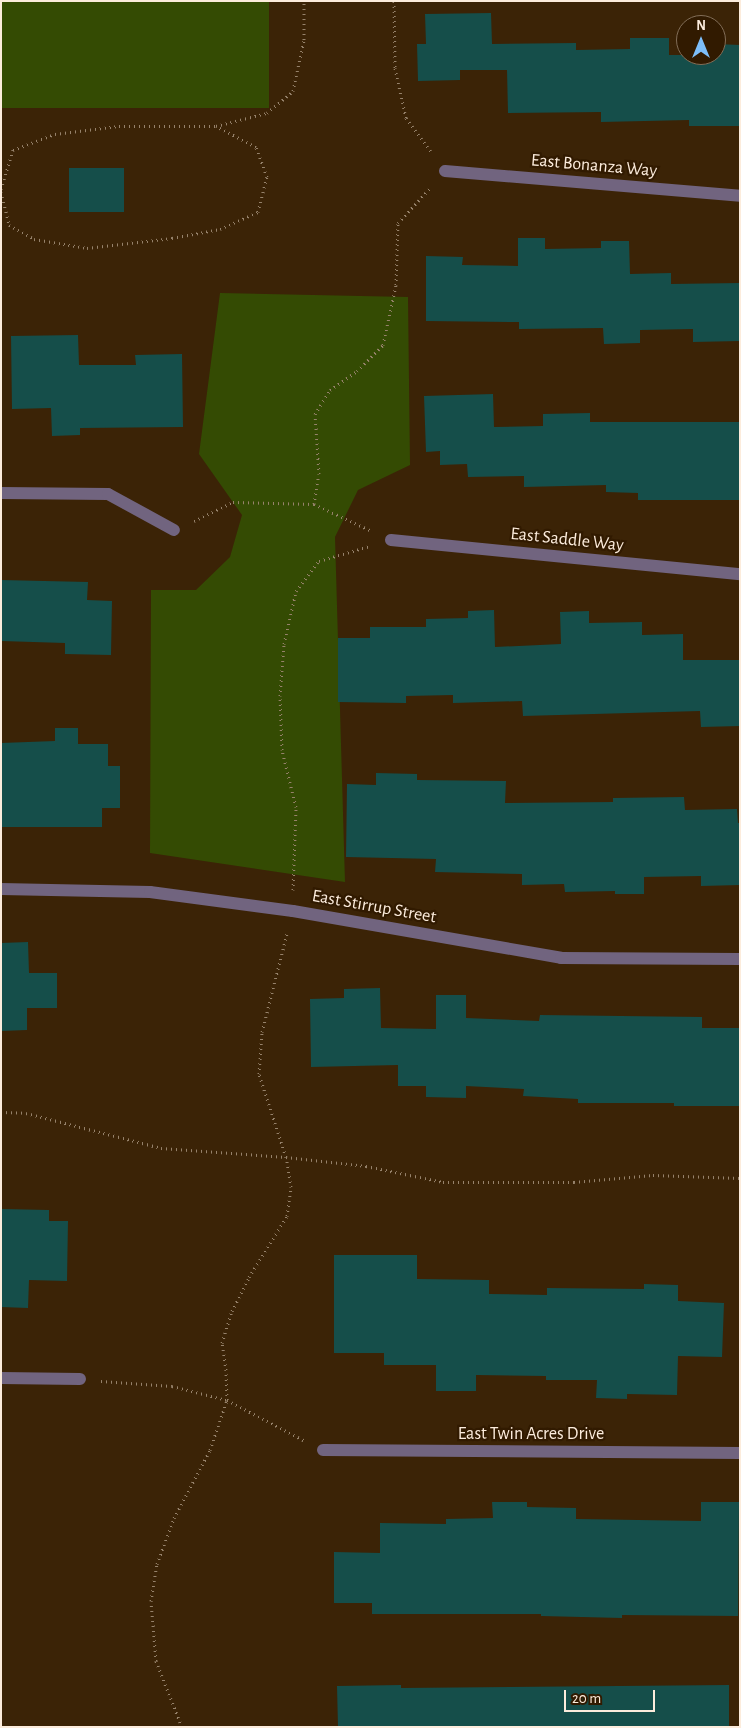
<!DOCTYPE html>
<style>
body{margin:0}
#map{position:relative;width:741px;height:1728px;overflow:hidden;background:#3b2306;font-family:"Alegreya Sans",sans-serif}
div>[style]{position:absolute}
.green>*{inset:0;background:#344b03;transform-origin:0 0}
.building>*{inset:0;background:#154e4a;transform-origin:0 0}
.path>*{height:3px;margin-top:-1.5px;transform-origin:0;background:repeating-linear-gradient(90deg,#96826b 0 1px,transparent 0 5px)}
.street>*{height:12px;margin:-6px;padding:0 6px;transform-origin:6px;border-radius:6px;background:#71647f}
span{translate:-50% -50%;white-space:nowrap;text-align:center;line-height:1.15;-webkit-text-stroke:4.5px #311a00;paint-order:stroke}
.street-label{font-size:18px;color:#fcecdc}
.frame{position:absolute;inset:0;border:2px solid #fcecdc;pointer-events:none}
.north{position:absolute;left:676px;top:15px;width:50px;height:50px;box-sizing:border-box;background:#311a00;border:1px solid #826e58;border-radius:50%;rotate:0deg;font-size:14px;font-weight:700;line-height:20px;text-align:center;color:#fcecdc}
.north::after{content:'';display:block;margin:auto;width:18px;height:22px;background:#7dbef9;clip-path:polygon(50% 0,100% 100%,50% 72%,0 100%)}
.scale{position:absolute;left:564px;top:1690px;width:91px;height:22px;box-sizing:border-box;border:2px solid #fcecdc;border-top:0;padding-left:6px;font-size:15px;line-height:18px;white-space:nowrap;color:#fcecdc;-webkit-text-stroke:4px #311a00;paint-order:stroke}
</style>
<div id="map">
<div class="green">
<div style="left:1px;top:1px;width:268px;height:107px"></div>
<div style="clip-path:polygon(220px 293px,408px 297px,410px 465px,358px 490px,335px 537px,345px 882px,150px 853px,151px 590px,196px 590px,230px 557px,242px 515px,199px 454px)"></div>
</div>
<div class="building">
<div style="clip-path:polygon(491px 13px,492px 44px,576px 43px,576px 50px,630px 49px,630px 38px,669px 38px,669px 55px,716px 55px,716px 44px,740px 45px,740px 126px,689px 126px,689px 120px,601px 122px,601px 112px,508px 113px,507px 70px,460px 70px,460px 80px,418px 81px,417px 44px,426px 44px,425px 14px)"></div>
<div style="left:69px;top:168px;width:55px;height:44px"></div>
<div style="clip-path:polygon(518px 238px,545px 238px,545px 249px,601px 248px,601px 241px,629px 241px,630px 274px,671px 273px,671px 284px,740px 283px,740px 341px,693px 342px,693px 329px,640px 330px,640px 343px,604px 344px,603px 328px,519px 329px,519px 322px,426px 321px,426px 256px,463px 257px,462px 265px,518px 266px)"></div>
<div style="clip-path:polygon(78px 335px,79px 365px,136px 365px,135px 355px,182px 354px,183px 427px,80px 428px,80px 435px,52px 436px,51px 408px,12px 409px,11px 336px)"></div>
<div style="clip-path:polygon(493px 394px,494px 427px,543px 426px,543px 414px,590px 413px,590px 422px,740px 422px,740px 500px,638px 500px,638px 493px,606px 492px,606px 485px,524px 487px,524px 476px,468px 477px,467px 464px,440px 465px,440px 451px,426px 452px,424px 396px)"></div>
<div style="clip-path:polygon(1px 580px,88px 582px,87px 600px,112px 601px,111px 655px,65px 654px,65px 643px,1px 641px)"></div>
<div style="clip-path:polygon(494px 610px,495px 647px,561px 644px,560px 612px,589px 611px,589px 623px,642px 622px,642px 635px,683px 634px,683px 660px,740px 660px,740px 726px,701px 727px,700px 711px,523px 716px,522px 701px,453px 703px,453px 695px,406px 696px,406px 703px,338px 702px,338px 638px,370px 638px,370px 627px,426px 627px,426px 619px,468px 618px,468px 611px)"></div>
<div style="clip-path:polygon(55px 728px,78px 728px,78px 744px,108px 744px,108px 766px,120px 766px,120px 808px,102px 808px,102px 827px,1px 827px,1px 743px,55px 741px)"></div>
<div style="clip-path:polygon(376px 773px,417px 774px,417px 780px,506px 781px,505px 803px,613px 802px,613px 798px,684px 797px,685px 810px,737px 809px,738px 823px,740px 823px,740px 885px,701px 886px,701px 876px,644px 877px,644px 894px,615px 894px,615px 891px,565px 892px,564px 884px,522px 885px,522px 874px,435px 872px,436px 859px,346px 857px,347px 784px,376px 785px)"></div>
<div style="clip-path:polygon(28px 942px,29px 973px,57px 973px,57px 1008px,27px 1008px,27px 1030px,1px 1031px,1px 943px)"></div>
<div style="clip-path:polygon(380px 988px,381px 1028px,436px 1029px,436px 995px,466px 995px,466px 1018px,539px 1021px,540px 1015px,702px 1017px,702px 1028px,740px 1028px,740px 1106px,674px 1106px,674px 1103px,578px 1103px,578px 1099px,523px 1096px,524px 1089px,466px 1086px,466px 1098px,426px 1097px,426px 1086px,398px 1086px,398px 1065px,311px 1067px,310px 999px,344px 998px,344px 989px)"></div>
<div style="clip-path:polygon(1px 1209px,49px 1210px,49px 1221px,68px 1221px,67px 1281px,29px 1280px,28px 1308px,1px 1307px)"></div>
<div style="clip-path:polygon(334px 1255px,417px 1255px,417px 1279px,489px 1280px,489px 1294px,547px 1295px,547px 1288px,644px 1289px,644px 1284px,678px 1285px,678px 1301px,724px 1303px,722px 1357px,678px 1356px,677px 1395px,627px 1394px,627px 1399px,596px 1398px,597px 1380px,546px 1380px,546px 1376px,476px 1375px,476px 1391px,436px 1391px,436px 1365px,384px 1365px,384px 1353px,334px 1353px)"></div>
<div style="clip-path:polygon(492px 1502px,527px 1502px,527px 1507px,576px 1508px,576px 1519px,701px 1521px,701px 1502px,739px 1502px,738px 1616px,622px 1615px,622px 1618px,541px 1616px,541px 1614px,372px 1614px,372px 1603px,334px 1603px,334px 1552px,380px 1553px,380px 1523px,446px 1524px,446px 1519px,493px 1518px)"></div>
<div style="clip-path:polygon(401px 1685px,401px 1688px,729px 1685px,729px 1727px,338px 1727px,337px 1686px)"></div>
</div>
<div class="path">
<div style="left:394px;top:1px;width:67px;rotate:89.1deg"></div>
<div style="left:395px;top:68px;width:51px;rotate:77.6deg"></div>
<div style="left:406px;top:118px;width:44px;rotate:53.4deg"></div>
<div style="left:1px;top:189px;width:41px;rotate:-72.9deg"></div>
<div style="left:13px;top:150px;width:45px;rotate:-20.9deg"></div>
<div style="left:55px;top:134px;width:64px;rotate:-7.1deg"></div>
<div style="left:119px;top:126px;width:97px"></div>
<div style="left:216px;top:126px;width:53px;rotate:-14.3deg"></div>
<div style="left:267px;top:113px;width:34px;rotate:-40deg"></div>
<div style="left:293px;top:91px;width:52px;rotate:-77.8deg"></div>
<div style="left:304px;top:40px;width:39px;rotate:-90deg"></div>
<div style="left:1px;top:192px;width:34px;rotate:76deg"></div>
<div style="left:9px;top:225px;width:29px;rotate:29deg"></div>
<div style="left:34px;top:239px;width:54px;rotate:9.6deg"></div>
<div style="left:87px;top:248px;width:86px;rotate:-6.7deg"></div>
<div style="left:172px;top:238px;width:49px;rotate:-10.6deg"></div>
<div style="left:220px;top:229px;width:42px;rotate:-24.1deg"></div>
<div style="left:258px;top:212px;width:36px;rotate:-76deg"></div>
<div style="left:267px;top:177px;width:32px;rotate:-110deg"></div>
<div style="left:256px;top:147px;width:45px;rotate:-152.3deg"></div>
<div style="left:314px;top:504px;width:30px;rotate:-81deg"></div>
<div style="left:319px;top:474px;width:60px;rotate:-93.8deg"></div>
<div style="left:315px;top:414px;width:28px;rotate:-58deg"></div>
<div style="left:330px;top:390px;width:33px;rotate:-35deg"></div>
<div style="left:357px;top:371px;width:37px;rotate:-45deg"></div>
<div style="left:383px;top:345px;width:61px;rotate:-77.8deg"></div>
<div style="left:396px;top:285px;width:62px;rotate:-88.2deg"></div>
<div style="left:398px;top:223px;width:49px;rotate:-47.5deg"></div>
<div style="left:194px;top:521px;width:43px;rotate:-26deg"></div>
<div style="left:233px;top:502px;width:81px;rotate:1.4deg"></div>
<div style="left:314px;top:504px;width:64px;rotate:25deg"></div>
<div style="left:293px;top:890px;width:83px;rotate:-87.9deg"></div>
<div style="left:296px;top:807px;width:59px;rotate:-103.8deg"></div>
<div style="left:282px;top:750px;width:54px;rotate:-92.1deg"></div>
<div style="left:280px;top:696px;width:52px;rotate:-85.6deg"></div>
<div style="left:284px;top:644px;width:54px;rotate:-77.2deg"></div>
<div style="left:296px;top:591px;width:38px;rotate:-53deg"></div>
<div style="left:319px;top:561px;width:53px;rotate:-16.4deg"></div>
<div style="left:1px;top:1112px;width:25px;rotate:2deg"></div>
<div style="left:26px;top:1113px;width:139px;rotate:14.5deg"></div>
<div style="left:161px;top:1148px;width:125px;rotate:4.1deg"></div>
<div style="left:286px;top:1157px;width:81px;rotate:6.4deg"></div>
<div style="left:366px;top:1166px;width:79px;rotate:11.7deg"></div>
<div style="left:443px;top:1182px;width:131px"></div>
<div style="left:574px;top:1182px;width:79px;rotate:-5.1deg"></div>
<div style="left:653px;top:1175px;width:87px;rotate:2deg"></div>
<div style="left:101px;top:1381px;width:71px;rotate:4deg"></div>
<div style="left:172px;top:1386px;width:57px;rotate:14.3deg"></div>
<div style="left:227px;top:1400px;width:88px;rotate:27.7deg"></div>
<div style="left:182px;top:1727px;width:71px;rotate:-111.5deg"></div>
<div style="left:156px;top:1661px;width:60px;rotate:-94.8deg"></div>
<div style="left:151px;top:1601px;width:37px;rotate:-81deg"></div>
<div style="left:157px;top:1564px;width:49px;rotate:-69.7deg"></div>
<div style="left:174px;top:1518px;width:77px;rotate:-62.1deg"></div>
<div style="left:210px;top:1450px;width:53px;rotate:-71.2deg"></div>
<div style="left:227px;top:1400px;width:30px;rotate:-92deg"></div>
<div style="left:226px;top:1370px;width:27px;rotate:-98deg"></div>
<div style="left:222px;top:1343px;width:34px;rotate:-73deg"></div>
<div style="left:232px;top:1311px;width:38px;rotate:-63deg"></div>
<div style="left:249px;top:1277px;width:72px;rotate:-58.1deg"></div>
<div style="left:287px;top:1216px;width:29px;rotate:-82deg"></div>
<div style="left:291px;top:1187px;width:30px;rotate:-99deg"></div>
<div style="left:286px;top:1157px;width:87px;rotate:-108deg"></div>
<div style="left:259px;top:1074px;width:42px;rotate:-85.9deg"></div>
<div style="left:262px;top:1032px;width:102px;rotate:-75.8deg"></div>
</div>
<div class="street">
<div style="left:445px;top:171px;width:296px;rotate:4.8deg"></div>
<div style="left:1px;top:493px;width:107px;rotate:0.5deg"></div>
<div style="left:108px;top:494px;width:75px;rotate:28.6deg"></div>
<div style="left:391px;top:540px;width:351px;rotate:5.6deg"></div>
<div style="left:1px;top:889px;width:149px;rotate:1.2deg"></div>
<div style="left:150px;top:892px;width:144px;rotate:7.6deg"></div>
<div style="left:293px;top:911px;width:272px;rotate:9.9deg"></div>
<div style="left:561px;top:958px;width:179px;rotate:0.3deg"></div>
<div style="left:1px;top:1378px;width:79px;rotate:0.7deg"></div>
<div style="left:323px;top:1450px;width:417px;rotate:0.4deg"></div>
</div>
<div class="street-label">
<span style="left:594px;top:166px;rotate:5deg">East Bonanza Way</span>
<span style="left:567px;top:540px;rotate:6deg">East Saddle Way</span>
<span style="left:374px;top:907px;rotate:10deg">East Stirrup Street</span>
<span style="left:531px;top:1434px">East Twin Acres Drive</span>
</div>
<div class="frame"></div>
<div class="north">N</div>
<div class="scale">20 m</div>
</div>
